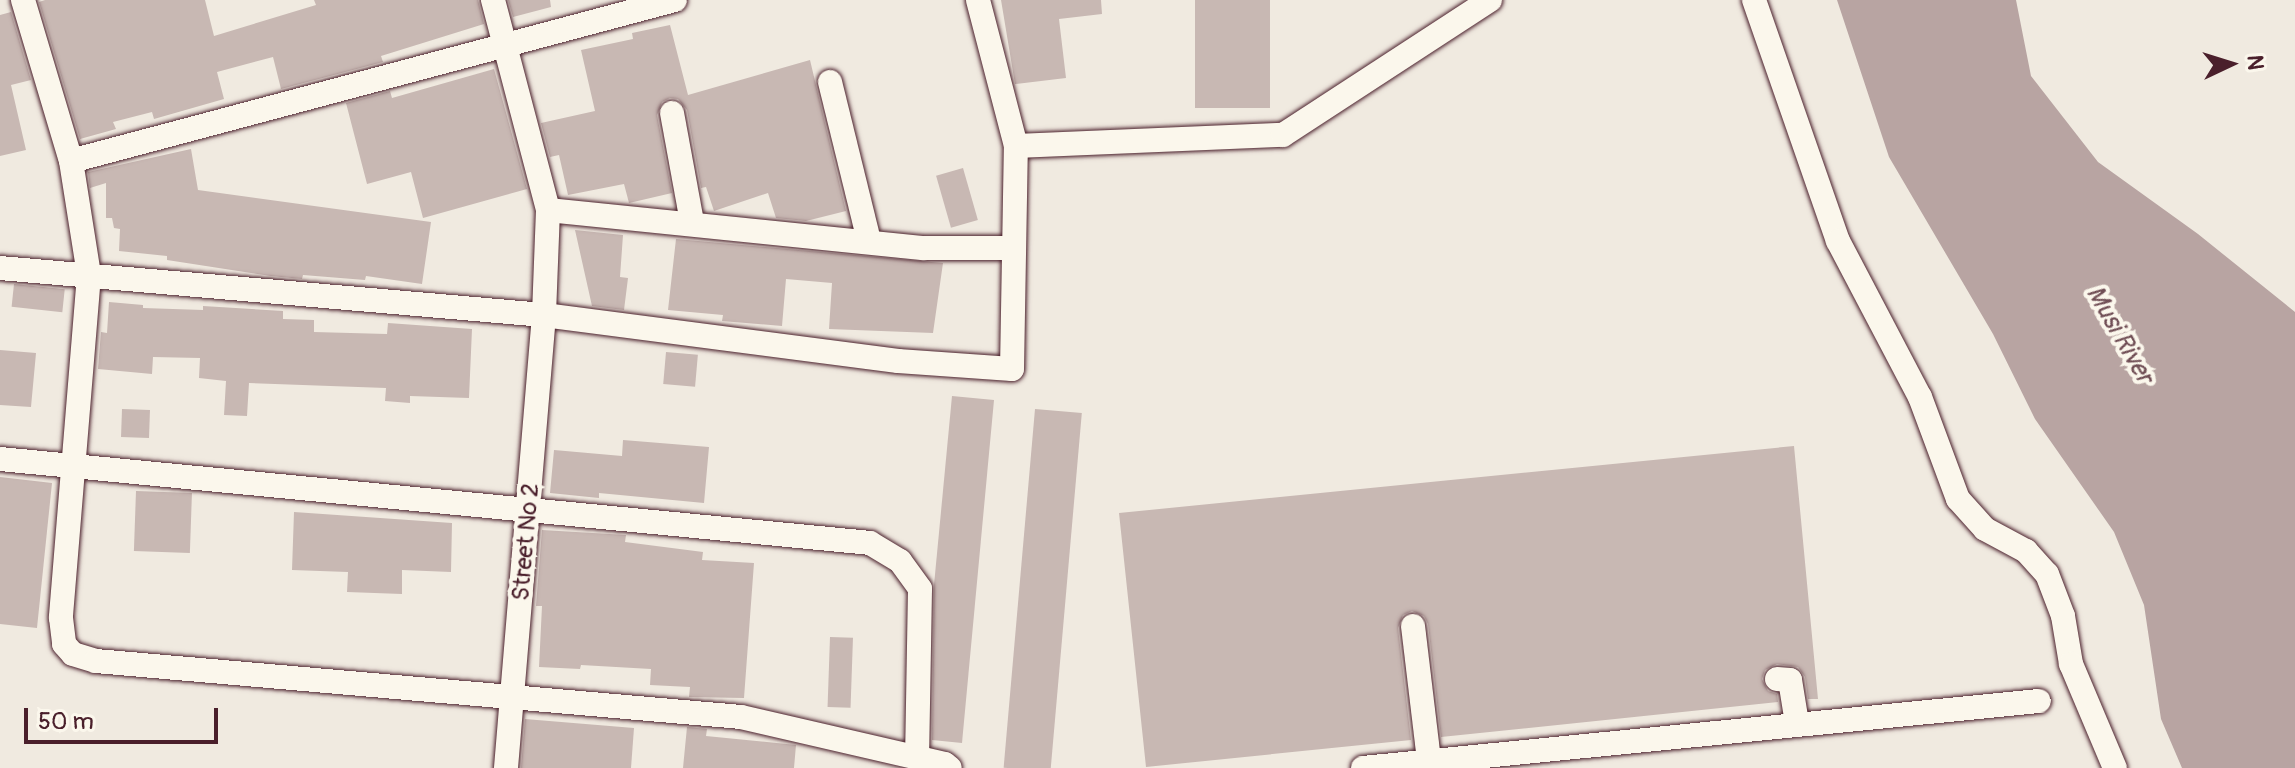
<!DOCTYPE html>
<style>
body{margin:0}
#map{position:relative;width:2295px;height:768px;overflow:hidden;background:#f0eae0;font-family:Pangolin,sans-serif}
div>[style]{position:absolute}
.water>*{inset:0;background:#b8a4a2}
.building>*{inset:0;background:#c8b8b3;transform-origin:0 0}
.roads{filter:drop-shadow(0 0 2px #4a1f2b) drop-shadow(0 0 2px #4a1f2b)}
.minor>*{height:24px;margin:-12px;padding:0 12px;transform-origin:12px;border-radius:12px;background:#fbf7ec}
span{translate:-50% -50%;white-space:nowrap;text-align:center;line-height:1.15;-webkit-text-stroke:8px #fbf7ec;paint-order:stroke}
.street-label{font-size:24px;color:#4a1f2b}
.water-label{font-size:26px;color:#704e55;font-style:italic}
.north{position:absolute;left:2191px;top:24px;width:80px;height:80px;-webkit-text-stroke:6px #fbf7ec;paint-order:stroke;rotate:86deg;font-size:22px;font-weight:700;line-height:32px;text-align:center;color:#4a1f2b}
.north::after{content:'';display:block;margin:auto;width:28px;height:36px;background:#4a1f2b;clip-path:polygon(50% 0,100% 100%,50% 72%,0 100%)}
.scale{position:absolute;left:24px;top:708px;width:194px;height:36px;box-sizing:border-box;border:4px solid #4a1f2b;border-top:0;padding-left:10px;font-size:24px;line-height:28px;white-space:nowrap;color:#4a1f2b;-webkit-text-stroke:6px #fbf7ec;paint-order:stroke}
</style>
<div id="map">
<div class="water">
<div style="clip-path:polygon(1837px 0,2016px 0,2031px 76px,2098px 162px,2198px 234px,2295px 312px,2295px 768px,2182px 768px,2161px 719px,2144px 605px,2114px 532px,2035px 419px,1993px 334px,1889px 157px)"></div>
</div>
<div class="building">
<div style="clip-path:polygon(45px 0,205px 0,214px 36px,316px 5px,314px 0,478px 0,484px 24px,381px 56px,383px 62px,281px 89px,273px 57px,217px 72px,224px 99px,154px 119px,152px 112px,113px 122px,116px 129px,80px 139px,39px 2px)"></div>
<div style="clip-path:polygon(508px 0,550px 0,551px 7px,513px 17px)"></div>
<div style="clip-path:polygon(1001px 0,1101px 0,1102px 14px,1059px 19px,1066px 78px,1015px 84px)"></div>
<div style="left:1195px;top:0;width:75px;height:108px"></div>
<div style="clip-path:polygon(11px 12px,31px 80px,11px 85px,26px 150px,0 156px,0 15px)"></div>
<div style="clip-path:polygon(670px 25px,688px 95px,810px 60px,846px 211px,806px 221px,776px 218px,768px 193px,714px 211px,706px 187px,701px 188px,687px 110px,678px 99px,670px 98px,662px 102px,657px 115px,672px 193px,629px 203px,624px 184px,568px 195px,559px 155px,550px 157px,541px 123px,595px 111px,581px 50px,633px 39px,632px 33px)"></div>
<div style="clip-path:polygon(494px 69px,527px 189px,423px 218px,411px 172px,367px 184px,346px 103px,390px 91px,392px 98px)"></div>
<div style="clip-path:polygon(191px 149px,198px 190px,431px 222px,422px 284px,366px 276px,365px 280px,303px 275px,302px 279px,271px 276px,167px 260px,167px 256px,119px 251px,120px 229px,114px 228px,112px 218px,106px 218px,106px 183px,90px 188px,88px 172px)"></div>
<div style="left:963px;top:168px;width:54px;height:28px;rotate:74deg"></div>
<div style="clip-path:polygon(575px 230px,623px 235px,620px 277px,628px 278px,624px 310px,592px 306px)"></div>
<div style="clip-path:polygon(676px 239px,943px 263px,933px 333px,829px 329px,832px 283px,786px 279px,782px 326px,722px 321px,723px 315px,668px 310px)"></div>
<div style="left:14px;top:284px;width:51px;height:23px;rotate:6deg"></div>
<div style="clip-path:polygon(109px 302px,143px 305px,143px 308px,203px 310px,203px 306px,283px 311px,283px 319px,314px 320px,314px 332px,387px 334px,388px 323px,472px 329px,469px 398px,410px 396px,410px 403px,385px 401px,386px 388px,249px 383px,247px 416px,224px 415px,226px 381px,199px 378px,200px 358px,153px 357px,152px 374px,98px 369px,101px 332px,107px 333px)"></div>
<div style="clip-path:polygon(0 350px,36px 353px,31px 407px,0 405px)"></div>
<div style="left:666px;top:352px;width:32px;height:32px;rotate:5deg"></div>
<div style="clip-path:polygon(952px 396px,994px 400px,962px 743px,932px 740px,934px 585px)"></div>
<div style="left:122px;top:409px;width:28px;height:28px;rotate:2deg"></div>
<div style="left:1035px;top:409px;width:47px;height:360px;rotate:5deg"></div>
<div style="clip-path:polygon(623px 440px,709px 447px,704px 503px,599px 493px,599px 498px,550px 493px,554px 450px,622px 456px)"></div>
<div style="clip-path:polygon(1794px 446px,1818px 699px,1808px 699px,1805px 677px,1798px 667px,1777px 664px,1765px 670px,1762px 679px,1768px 691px,1777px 694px,1778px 702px,1441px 737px,1428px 624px,1424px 616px,1412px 611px,1403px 615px,1398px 628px,1411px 740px,1146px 767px,1119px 513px)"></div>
<div style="clip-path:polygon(0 477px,52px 483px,37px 628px,0 624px)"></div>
<div style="left:136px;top:491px;width:56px;height:60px;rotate:2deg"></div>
<div style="clip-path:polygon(294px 512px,452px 523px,451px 572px,402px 570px,402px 594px,347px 592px,348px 572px,292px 570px)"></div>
<div style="clip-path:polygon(542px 530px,626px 535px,625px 542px,703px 552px,702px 560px,754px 563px,744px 698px,689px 697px,690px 687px,650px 685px,651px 669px,581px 665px,580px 669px,539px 667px,542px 606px,536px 606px)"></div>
<div style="left:830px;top:637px;width:23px;height:70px;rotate:2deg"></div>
<div style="clip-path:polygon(525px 719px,634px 728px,631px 768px,521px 768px)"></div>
<div style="clip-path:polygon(687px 727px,707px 729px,706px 736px,796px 745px,794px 768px,683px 768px)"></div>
</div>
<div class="roads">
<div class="minor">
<div style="left:23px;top:0;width:168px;rotate:73.4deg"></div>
<div style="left:71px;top:161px;width:115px;rotate:81deg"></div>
<div style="left:89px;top:275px;width:344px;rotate:94.7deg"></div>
<div style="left:61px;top:618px;width:26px;rotate:83deg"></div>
<div style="left:64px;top:644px;width:13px;rotate:48deg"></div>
<div style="left:73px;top:654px;width:24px;rotate:17deg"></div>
<div style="left:96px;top:661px;width:647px;rotate:4.96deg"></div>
<div style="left:741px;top:717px;width:209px;rotate:13deg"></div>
<div style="left:945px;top:764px;width:6px;rotate:39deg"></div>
<div style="left:493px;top:0;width:217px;rotate:75.3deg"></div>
<div style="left:548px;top:210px;width:105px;rotate:92.2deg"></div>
<div style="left:544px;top:315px;width:455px;rotate:94.8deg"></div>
<div style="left:1754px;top:0;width:255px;rotate:70.8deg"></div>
<div style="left:1838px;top:241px;width:176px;rotate:62.3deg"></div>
<div style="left:1920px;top:397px;width:109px;rotate:69.6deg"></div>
<div style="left:1958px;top:499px;width:40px;rotate:48deg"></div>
<div style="left:1985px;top:529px;width:47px;rotate:28.2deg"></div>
<div style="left:2026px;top:551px;width:31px;rotate:48deg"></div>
<div style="left:2047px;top:574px;width:45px;rotate:69.1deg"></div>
<div style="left:2063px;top:616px;width:49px;rotate:80.5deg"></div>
<div style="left:2071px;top:664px;width:113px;rotate:67.1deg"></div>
<div style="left:830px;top:82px;width:164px;rotate:76.2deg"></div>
<div style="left:672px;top:113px;width:111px;rotate:79.6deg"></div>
<div style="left:1016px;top:146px;width:267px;rotate:-2.4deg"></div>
<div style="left:1283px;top:135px;width:247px;rotate:-33.1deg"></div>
<div style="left:71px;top:161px;width:625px;rotate:-14.93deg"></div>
<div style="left:548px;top:210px;width:378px;rotate:5.8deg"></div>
<div style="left:924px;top:248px;width:90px"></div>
<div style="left:0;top:268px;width:546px;rotate:4.94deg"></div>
<div style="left:544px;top:315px;width:357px;rotate:7.4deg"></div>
<div style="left:898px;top:361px;width:114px;rotate:4deg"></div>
<div style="left:1012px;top:369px;width:223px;rotate:-89deg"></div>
<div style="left:1016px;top:146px;width:151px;rotate:-104.6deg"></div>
<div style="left:0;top:459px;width:874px;rotate:5.51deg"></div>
<div style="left:870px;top:543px;width:35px;rotate:31deg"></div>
<div style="left:900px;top:561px;width:34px;rotate:54deg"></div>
<div style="left:920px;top:589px;width:168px;rotate:91deg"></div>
<div style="left:1413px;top:626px;width:136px;rotate:83.2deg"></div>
<div style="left:1777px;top:679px;width:13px;rotate:4deg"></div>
<div style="left:1790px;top:680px;width:44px;rotate:80.8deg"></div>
<div style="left:1363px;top:768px;width:679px;rotate:-5.66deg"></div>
</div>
</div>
<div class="street-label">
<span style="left:526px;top:542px;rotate:-85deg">Street No 2</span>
</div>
<div class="water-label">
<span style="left:2119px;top:335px;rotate:60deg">Musi River</span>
</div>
<div class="north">N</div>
<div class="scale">50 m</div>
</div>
